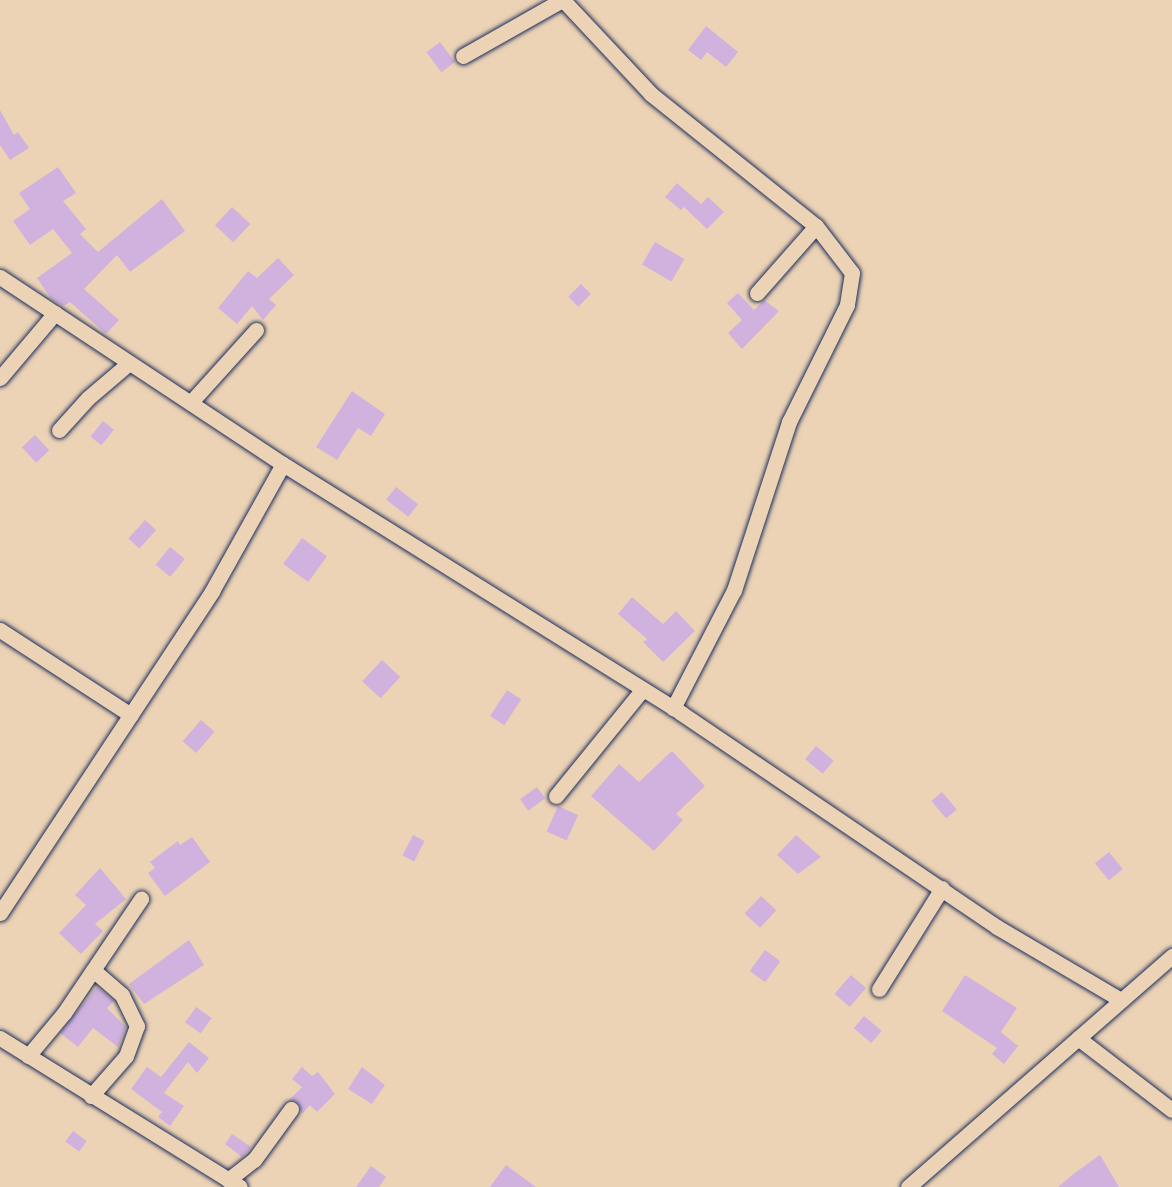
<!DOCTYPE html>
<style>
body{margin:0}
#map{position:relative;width:1172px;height:1187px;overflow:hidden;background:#edd3b5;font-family:"Playpen Sans",sans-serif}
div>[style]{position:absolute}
.building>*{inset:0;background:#d1b2de;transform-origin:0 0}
.roads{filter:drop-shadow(0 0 2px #1b2f5e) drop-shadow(0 0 2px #1b2f5e)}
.street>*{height:15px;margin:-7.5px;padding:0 7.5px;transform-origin:7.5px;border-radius:7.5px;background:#edd3b5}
span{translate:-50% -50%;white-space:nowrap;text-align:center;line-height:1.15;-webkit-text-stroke:6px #edd3b5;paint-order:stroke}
</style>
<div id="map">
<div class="building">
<div style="clip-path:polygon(706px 26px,738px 52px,726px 67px,707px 52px,701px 60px,688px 50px)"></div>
<div style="left:440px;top:42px;width:25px;height:17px;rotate:53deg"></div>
<div style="clip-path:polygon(0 110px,14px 135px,18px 132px,29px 148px,10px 160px,0 145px)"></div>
<div style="clip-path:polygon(58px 167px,76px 193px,63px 201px,86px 229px,80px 234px,98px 252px,162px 199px,185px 231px,130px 272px,117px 255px,84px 289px,119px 320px,106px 334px,70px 302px,64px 306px,52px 300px,37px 278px,72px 253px,53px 229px,30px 245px,13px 221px,30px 209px,19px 193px)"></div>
<div style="clip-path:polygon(677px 183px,701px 204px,708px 197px,724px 212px,707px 229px,684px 207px,681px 210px,665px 197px)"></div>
<div style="left:232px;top:207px;width:25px;height:25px;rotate:43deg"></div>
<div style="left:655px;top:242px;width:34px;height:26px;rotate:30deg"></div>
<div style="clip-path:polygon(278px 258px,294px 275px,269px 299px,276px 305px,263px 320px,252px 306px,237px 324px,218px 308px,248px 271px,257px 278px)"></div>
<div style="left:581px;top:284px;width:14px;height:18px;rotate:45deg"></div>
<div style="clip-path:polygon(738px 293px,754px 310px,764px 300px,779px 311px,742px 349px,728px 333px,742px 320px,727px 303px)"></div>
<div style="clip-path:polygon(352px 391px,385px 414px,371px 436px,358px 428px,337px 460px,316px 447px)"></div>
<div style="left:103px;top:421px;width:14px;height:20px;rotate:39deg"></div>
<div style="left:35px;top:435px;width:21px;height:18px;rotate:47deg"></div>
<div style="left:396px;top:487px;width:28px;height:16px;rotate:38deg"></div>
<div style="left:145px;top:520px;width:15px;height:25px;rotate:42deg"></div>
<div style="left:302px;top:538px;width:31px;height:32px;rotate:36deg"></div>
<div style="left:170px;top:547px;width:19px;height:23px;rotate:39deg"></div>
<div style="clip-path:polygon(632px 597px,663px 624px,676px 611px,695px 631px,663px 662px,643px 642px,647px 639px,618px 614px)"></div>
<div style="left:382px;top:660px;width:25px;height:29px;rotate:43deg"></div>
<div style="left:507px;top:690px;width:17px;height:31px;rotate:33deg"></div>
<div style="left:201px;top:720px;width:18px;height:28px;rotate:41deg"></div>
<div style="left:816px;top:746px;width:23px;height:17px;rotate:40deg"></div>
<div style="clip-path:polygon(672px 751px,705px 786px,676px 814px,683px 820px,654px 851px,591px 796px,619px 764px,639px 782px)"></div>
<div style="left:537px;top:787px;width:14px;height:21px;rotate:54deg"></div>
<div style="left:942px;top:792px;width:23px;height:14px;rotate:50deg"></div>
<div style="left:558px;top:806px;width:22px;height:28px;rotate:24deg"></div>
<div style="left:413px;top:835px;width:13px;height:23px;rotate:27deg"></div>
<div style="clip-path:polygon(796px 835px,821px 857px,798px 874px,777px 855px)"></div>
<div style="clip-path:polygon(192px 837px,210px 862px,165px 896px,148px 873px,155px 868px,150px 862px,178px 841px,180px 845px)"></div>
<div style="left:1109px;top:852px;width:22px;height:18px;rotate:51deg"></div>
<div style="clip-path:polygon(100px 868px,126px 899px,95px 924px,103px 931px,81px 954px,59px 933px,86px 905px,75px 895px)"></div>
<div style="left:761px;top:896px;width:21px;height:24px;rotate:43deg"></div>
<div style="clip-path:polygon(189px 940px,204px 965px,144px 1004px,129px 984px)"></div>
<div style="left:765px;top:950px;width:19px;height:26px;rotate:36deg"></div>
<div style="left:851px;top:975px;width:20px;height:25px;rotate:41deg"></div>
<div style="clip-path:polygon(965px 975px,1017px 1008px,1001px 1032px,1018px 1046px,1004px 1064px,992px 1054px,997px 1048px,942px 1011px)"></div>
<div style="clip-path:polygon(97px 987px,114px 1001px,107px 1008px,126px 1027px,118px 1047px,93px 1028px,78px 1047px,60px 1033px)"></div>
<div style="left:196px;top:1007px;width:19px;height:19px;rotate:35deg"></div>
<div style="left:864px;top:1016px;width:23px;height:16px;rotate:40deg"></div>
<div style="clip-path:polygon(189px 1042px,209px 1058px,197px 1073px,188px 1062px,164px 1093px,184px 1106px,170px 1126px,158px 1117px,162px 1112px,131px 1089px,147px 1067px,161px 1077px)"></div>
<div style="clip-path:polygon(302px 1067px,312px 1076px,318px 1072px,335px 1094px,317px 1112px,310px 1105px,302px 1114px,297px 1102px,289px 1100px,302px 1087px,292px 1079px)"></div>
<div style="clip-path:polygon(362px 1067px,385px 1085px,372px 1104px,348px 1089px)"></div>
<div style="left:73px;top:1131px;width:17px;height:13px;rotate:36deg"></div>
<div style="clip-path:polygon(232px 1134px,251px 1147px,242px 1157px,225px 1144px)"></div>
<div style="clip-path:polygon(1100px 1155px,1119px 1187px,1058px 1187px,1076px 1172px)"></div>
<div style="clip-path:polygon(506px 1165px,536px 1187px,490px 1187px)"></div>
<div style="clip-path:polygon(371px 1166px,386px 1177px,379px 1187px,356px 1187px)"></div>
</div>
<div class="roads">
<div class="street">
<div style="left:563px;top:0;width:129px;rotate:46.9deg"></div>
<div style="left:651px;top:94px;width:211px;rotate:38.7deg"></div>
<div style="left:816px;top:226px;width:59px;rotate:52.5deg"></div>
<div style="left:852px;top:273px;width:32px;rotate:99deg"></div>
<div style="left:847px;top:305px;width:131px;rotate:116.4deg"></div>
<div style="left:789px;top:422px;width:177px;rotate:108.1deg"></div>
<div style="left:734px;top:590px;width:133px;rotate:117.3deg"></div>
<div style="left:463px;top:56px;width:114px;rotate:-29.5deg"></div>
<div style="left:0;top:277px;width:339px;rotate:33.5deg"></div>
<div style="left:283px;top:464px;width:469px;rotate:32deg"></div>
<div style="left:681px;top:713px;width:382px;rotate:34.1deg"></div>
<div style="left:997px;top:927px;width:142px;rotate:30.5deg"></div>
<div style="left:757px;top:293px;width:89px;rotate:-48.6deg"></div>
<div style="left:0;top:378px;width:85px;rotate:-49.8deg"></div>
<div style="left:191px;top:402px;width:97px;rotate:-47.9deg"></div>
<div style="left:59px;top:430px;width:43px;rotate:-47.8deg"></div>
<div style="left:88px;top:398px;width:54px;rotate:-40.5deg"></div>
<div style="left:0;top:630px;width:156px;rotate:33deg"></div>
<div style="left:556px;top:796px;width:136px;rotate:-50.9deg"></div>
<div style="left:0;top:913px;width:386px;rotate:-56.6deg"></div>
<div style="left:212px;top:591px;width:145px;rotate:-60.8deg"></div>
<div style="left:879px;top:989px;width:119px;rotate:-58deg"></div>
<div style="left:0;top:1038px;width:282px;rotate:31.8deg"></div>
<div style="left:1078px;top:1038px;width:118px;rotate:37.5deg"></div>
<div style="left:28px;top:1056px;width:56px;rotate:-50.1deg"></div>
<div style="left:64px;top:1013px;width:138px;rotate:-56deg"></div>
<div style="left:91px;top:1096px;width:53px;rotate:-48.8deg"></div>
<div style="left:126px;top:1056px;width:32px;rotate:-70deg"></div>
<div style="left:137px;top:1026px;width:34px;rotate:-116deg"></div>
<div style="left:122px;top:995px;width:38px;rotate:-139deg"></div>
<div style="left:228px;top:1180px;width:33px;rotate:-38deg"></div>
<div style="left:254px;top:1160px;width:63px;rotate:-54deg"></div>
<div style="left:908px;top:1187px;width:351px;rotate:-41.2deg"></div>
</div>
</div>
</div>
